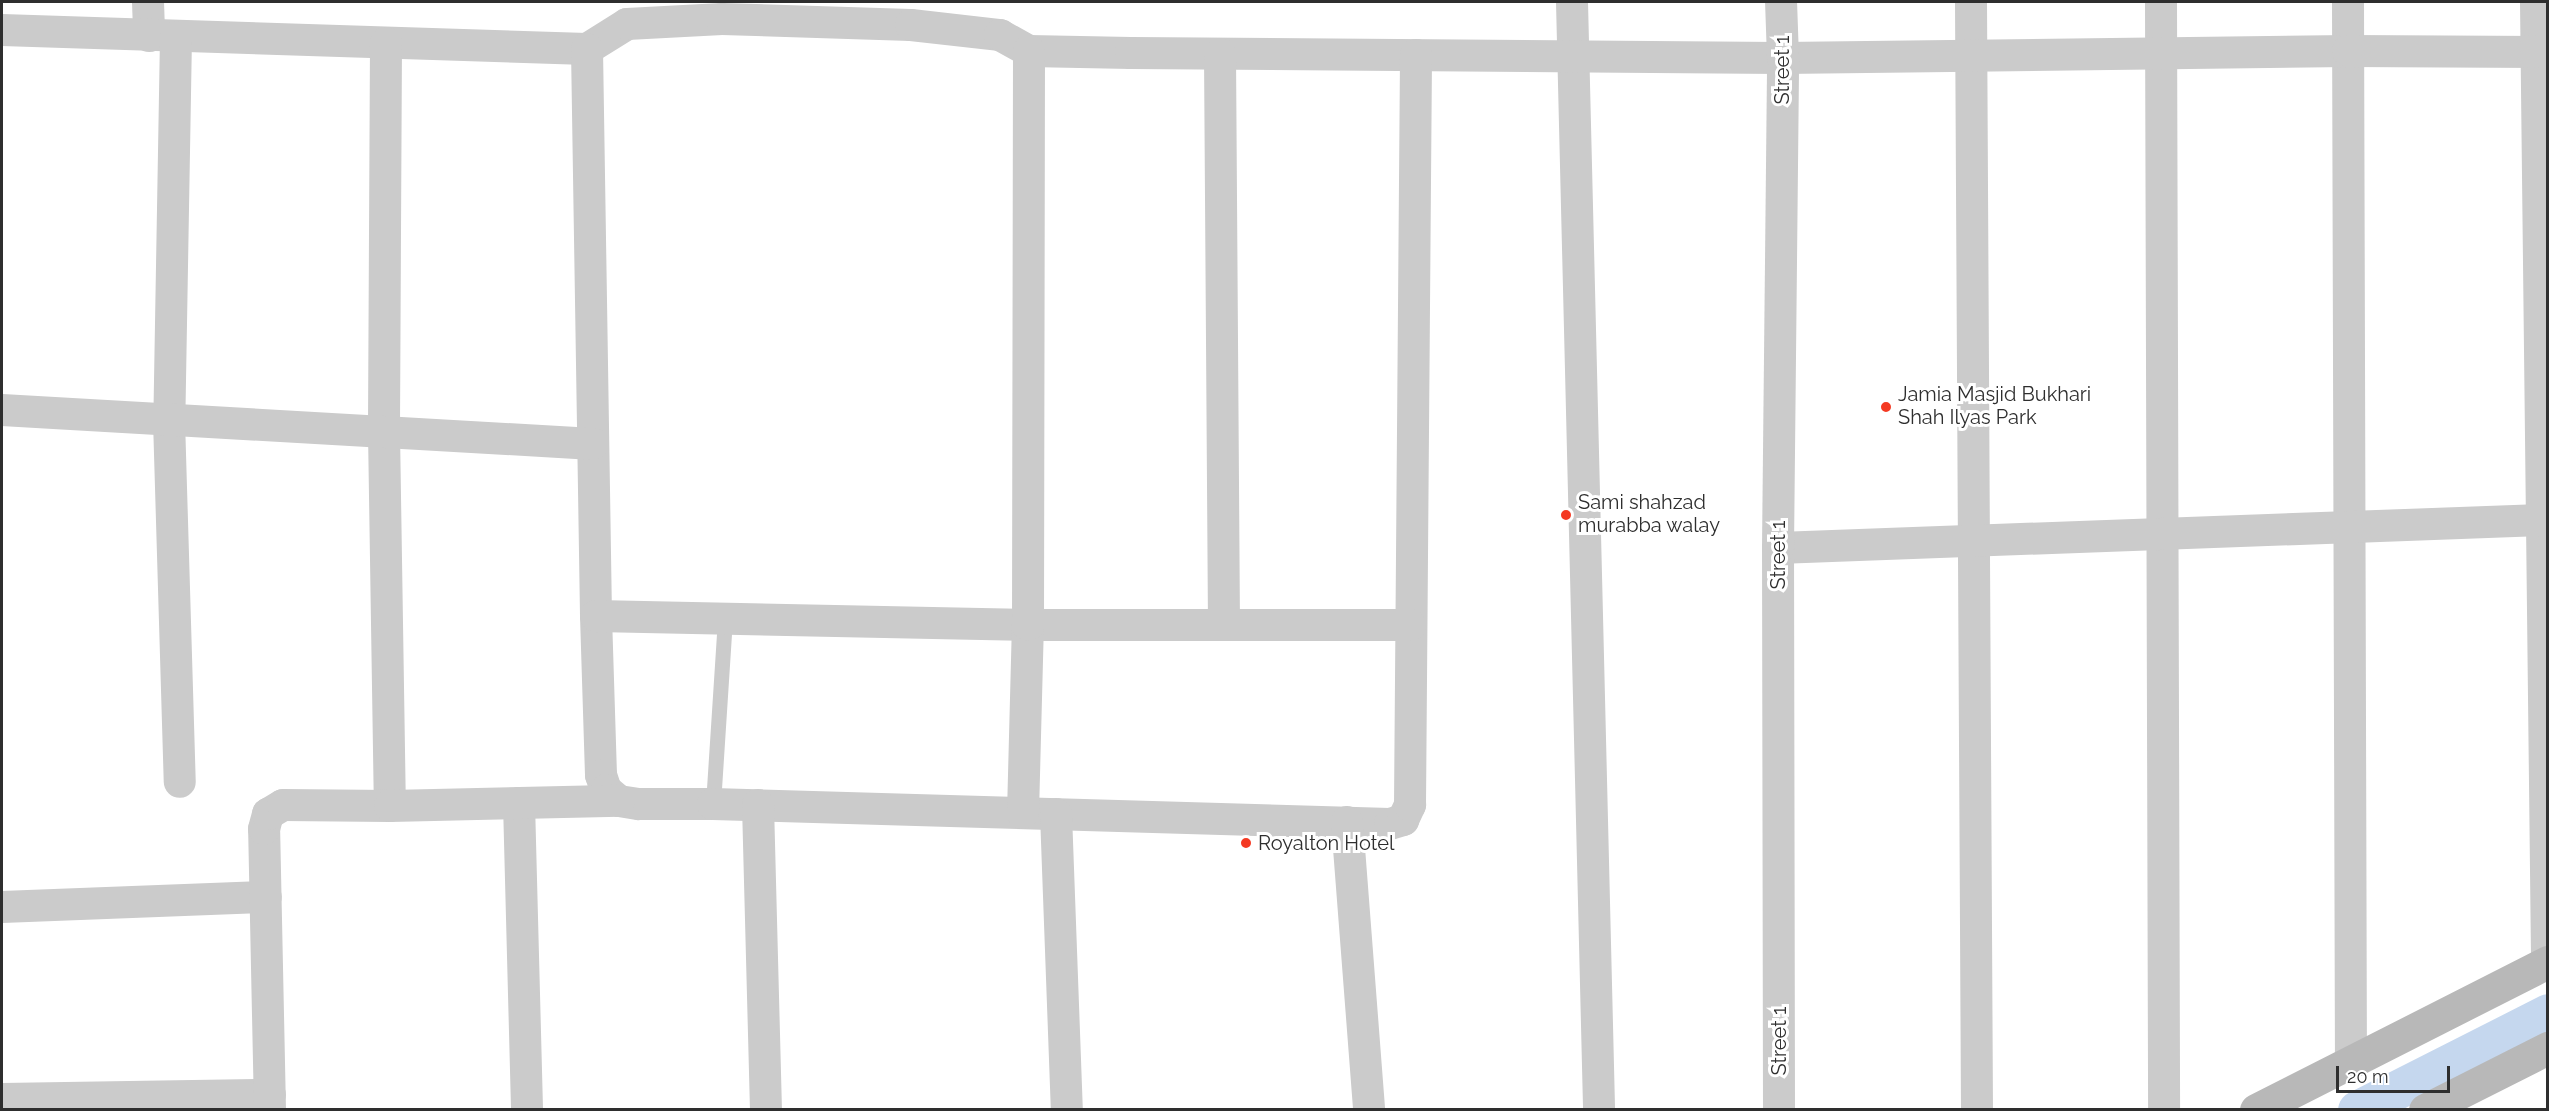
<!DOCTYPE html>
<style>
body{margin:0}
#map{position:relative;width:2549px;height:1111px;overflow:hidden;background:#fff;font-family:Raleway,sans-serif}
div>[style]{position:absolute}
.canal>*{height:39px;margin:-19.5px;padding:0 19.5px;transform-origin:19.5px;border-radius:19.5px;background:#c5d7ee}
.lane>*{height:15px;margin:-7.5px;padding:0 7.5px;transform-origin:7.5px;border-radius:7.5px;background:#cbcbcb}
.street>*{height:32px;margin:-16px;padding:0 16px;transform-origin:16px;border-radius:16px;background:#cbcbcb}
.secondary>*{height:33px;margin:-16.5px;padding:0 16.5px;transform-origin:16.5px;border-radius:16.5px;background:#b8b8b8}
.dots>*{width:16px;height:16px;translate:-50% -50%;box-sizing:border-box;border:3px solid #fff;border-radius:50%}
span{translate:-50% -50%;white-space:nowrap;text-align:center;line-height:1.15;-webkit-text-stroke:6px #fff;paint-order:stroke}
.street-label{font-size:20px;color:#2e2e2e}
.poi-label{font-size:20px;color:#2e2e2e}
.left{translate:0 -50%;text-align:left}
.frame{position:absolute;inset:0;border:3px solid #2e2e2e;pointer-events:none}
.scale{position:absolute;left:2336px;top:1066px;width:114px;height:27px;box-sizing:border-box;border:3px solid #2e2e2e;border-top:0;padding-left:8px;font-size:18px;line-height:21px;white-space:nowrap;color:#2e2e2e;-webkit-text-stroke:4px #fff;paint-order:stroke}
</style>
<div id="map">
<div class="canal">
<div style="left:2357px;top:1110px;width:214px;rotate:-26.9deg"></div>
</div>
<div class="lane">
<div style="left:713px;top:804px;width:186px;rotate:-86.3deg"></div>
</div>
<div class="street">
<div style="left:148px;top:2px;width:34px;rotate:88deg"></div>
<div style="left:1572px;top:2px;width:1108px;rotate:88.6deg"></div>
<div style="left:1971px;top:2px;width:1108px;rotate:89.69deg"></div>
<div style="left:2161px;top:2px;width:1108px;rotate:89.84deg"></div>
<div style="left:2348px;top:2px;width:1061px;rotate:89.84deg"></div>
<div style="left:2536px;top:2px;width:960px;rotate:89.34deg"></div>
<div style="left:2px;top:30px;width:585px;rotate:1.86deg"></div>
<div style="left:587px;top:49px;width:47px;rotate:-32deg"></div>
<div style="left:627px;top:24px;width:95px;rotate:-3deg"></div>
<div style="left:722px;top:19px;width:189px;rotate:1.8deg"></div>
<div style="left:911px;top:25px;width:90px;rotate:6.4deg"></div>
<div style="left:1000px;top:35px;width:33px;rotate:29deg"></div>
<div style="left:1029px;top:51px;width:102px;rotate:1.1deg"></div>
<div style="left:1131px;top:53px;width:652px;rotate:0.44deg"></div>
<div style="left:1783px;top:58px;width:565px;rotate:-0.71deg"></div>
<div style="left:2348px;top:51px;width:200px;rotate:0.3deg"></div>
<div style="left:176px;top:37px;width:383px;rotate:91deg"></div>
<div style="left:169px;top:420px;width:362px;rotate:88.3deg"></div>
<div style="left:386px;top:43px;width:389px;rotate:90.3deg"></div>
<div style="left:384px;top:432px;width:374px;rotate:89.1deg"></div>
<div style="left:587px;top:49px;width:567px;rotate:89.09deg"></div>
<div style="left:596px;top:616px;width:159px;rotate:88.2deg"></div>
<div style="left:601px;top:775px;width:16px;rotate:72deg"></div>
<div style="left:606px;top:790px;width:17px;rotate:40deg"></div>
<div style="left:619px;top:801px;width:20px;rotate:9deg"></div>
<div style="left:639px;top:804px;width:74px"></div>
<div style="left:713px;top:804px;width:677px;rotate:1.69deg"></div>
<div style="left:1390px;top:824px;width:14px;rotate:-17deg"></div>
<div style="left:1403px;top:820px;width:17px;rotate:-65deg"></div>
<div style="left:1410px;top:805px;width:750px;rotate:-89.54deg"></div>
<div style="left:1220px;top:54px;width:571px;rotate:89.6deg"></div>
<div style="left:2px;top:410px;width:592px;rotate:3.29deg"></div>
<div style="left:1778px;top:548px;width:764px;rotate:-2.1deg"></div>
<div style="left:596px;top:616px;width:432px;rotate:1.2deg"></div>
<div style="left:1028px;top:625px;width:382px"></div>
<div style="left:519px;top:803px;width:307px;rotate:88.5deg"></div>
<div style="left:758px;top:805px;width:305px;rotate:88.5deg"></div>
<div style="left:1023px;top:813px;width:188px;rotate:-88.5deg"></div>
<div style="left:1028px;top:625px;width:574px;rotate:-89.9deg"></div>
<div style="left:1056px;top:814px;width:296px;rotate:87.9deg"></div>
<div style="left:1347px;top:822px;width:289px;rotate:85.6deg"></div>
<div style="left:2px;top:907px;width:264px;rotate:-2.2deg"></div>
<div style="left:2px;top:1099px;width:268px;rotate:-0.9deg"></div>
<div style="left:270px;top:1110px;width:281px;rotate:-91.2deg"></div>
<div style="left:264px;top:829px;width:16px;rotate:-75deg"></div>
<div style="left:268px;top:814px;width:17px;rotate:-31deg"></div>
<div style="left:283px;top:805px;width:107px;rotate:0.5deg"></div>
<div style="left:390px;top:806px;width:229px;rotate:-1.3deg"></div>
<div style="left:1779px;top:1110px;width:562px;rotate:-90.1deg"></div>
<div style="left:1778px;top:548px;width:490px;rotate:-89.4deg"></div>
<div style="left:1783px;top:58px;width:56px;rotate:-92deg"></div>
</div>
<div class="secondary">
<div style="left:2256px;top:1110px;width:327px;rotate:-26.9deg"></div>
<div style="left:2425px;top:1110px;width:138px;rotate:-26.8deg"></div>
</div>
<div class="dots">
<div style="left:1886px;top:407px;background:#f43922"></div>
<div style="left:1566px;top:515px;background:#f43922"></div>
<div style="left:1246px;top:843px;background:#f43922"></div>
</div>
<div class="street-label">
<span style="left:1782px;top:70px;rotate:-90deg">Street 1</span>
<span style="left:1778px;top:555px;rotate:-90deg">Street 1</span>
<span style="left:1779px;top:1041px;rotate:-90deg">Street 1</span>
</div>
<div class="poi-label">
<span class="left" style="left:1898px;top:406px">Jamia Masjid Bukhari<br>Shah Ilyas Park</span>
<span class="left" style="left:1578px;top:514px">Sami shahzad<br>murabba walay</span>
<span class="left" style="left:1258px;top:843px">Royalton Hotel</span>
</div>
<div class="frame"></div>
<div class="scale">20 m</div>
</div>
